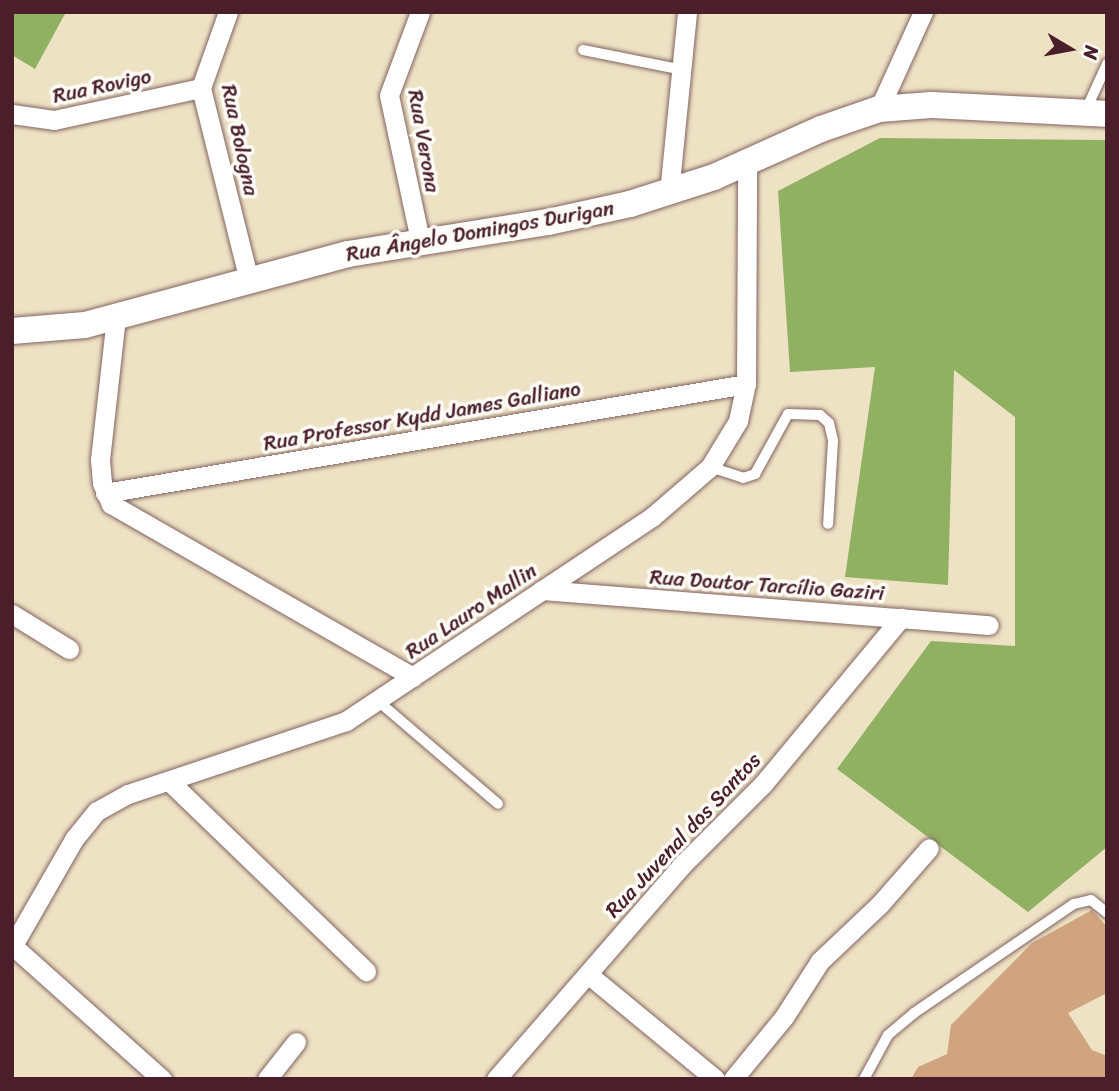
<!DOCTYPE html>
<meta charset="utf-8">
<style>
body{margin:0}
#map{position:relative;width:1119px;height:1091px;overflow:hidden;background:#eee2c4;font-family:Sriracha,sans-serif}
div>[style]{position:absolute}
.forest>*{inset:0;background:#90b062}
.building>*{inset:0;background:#cfa47e}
.roads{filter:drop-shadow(0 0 2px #836361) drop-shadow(0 0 2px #836361)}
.lane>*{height:10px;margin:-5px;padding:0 5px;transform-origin:5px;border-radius:5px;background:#fff}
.street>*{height:19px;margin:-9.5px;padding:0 9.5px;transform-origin:9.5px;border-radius:9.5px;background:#fff}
.secondary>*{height:26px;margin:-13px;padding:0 13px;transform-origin:13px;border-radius:13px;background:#fff}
span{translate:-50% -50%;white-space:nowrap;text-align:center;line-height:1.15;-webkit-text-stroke:7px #fdfcf7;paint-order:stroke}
.street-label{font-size:21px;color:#4a1f2b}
.frame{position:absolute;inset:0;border:14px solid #4a1f2b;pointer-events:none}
.north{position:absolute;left:1035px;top:14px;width:70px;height:70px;-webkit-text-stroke:5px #fdfcf7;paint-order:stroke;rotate:100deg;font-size:19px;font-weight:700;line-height:28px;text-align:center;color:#4a1f2b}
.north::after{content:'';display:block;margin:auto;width:24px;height:32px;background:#4a1f2b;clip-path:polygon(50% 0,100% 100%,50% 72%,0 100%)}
</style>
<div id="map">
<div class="forest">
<div style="clip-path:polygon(12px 12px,66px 12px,35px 69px,12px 55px)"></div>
<div style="clip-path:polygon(880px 138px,1107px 140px,1107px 847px,1028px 912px,837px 769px,931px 641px,1015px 646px,1015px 417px,954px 370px,948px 585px,845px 577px,875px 367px,790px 372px,778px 191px)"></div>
</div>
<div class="building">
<div style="clip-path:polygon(1092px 910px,1107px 927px,1107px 993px,1068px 1013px,1092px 1050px,1107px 1056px,1107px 1079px,911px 1079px,918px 1067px,947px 1054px,951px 1025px,1032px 943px)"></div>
</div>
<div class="roads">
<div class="lane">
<div style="left:583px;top:50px;width:97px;rotate:11.3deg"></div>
<div style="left:1085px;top:112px;width:53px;rotate:-65.4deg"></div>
<div style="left:710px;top:467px;width:35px;rotate:18deg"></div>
<div style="left:743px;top:478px;width:13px;rotate:-18deg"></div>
<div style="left:755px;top:474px;width:68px;rotate:-61.2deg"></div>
<div style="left:788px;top:414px;width:32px;rotate:2deg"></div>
<div style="left:820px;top:415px;width:12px;rotate:42deg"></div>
<div style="left:829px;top:423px;width:18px;rotate:77deg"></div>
<div style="left:833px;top:441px;width:83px;rotate:93.4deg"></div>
<div style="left:378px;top:701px;width:158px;rotate:40.6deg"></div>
<div style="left:864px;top:1079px;width:50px;rotate:-61.4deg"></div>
<div style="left:888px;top:1035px;width:34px;rotate:-40deg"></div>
<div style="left:914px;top:1013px;width:194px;rotate:-34.3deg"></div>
<div style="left:1074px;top:904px;width:17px;rotate:-13deg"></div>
<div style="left:1091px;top:900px;width:21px;rotate:39deg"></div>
</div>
<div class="street">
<div style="left:228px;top:12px;width:81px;rotate:109.6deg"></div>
<div style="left:201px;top:88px;width:198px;rotate:76deg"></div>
<div style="left:879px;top:109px;width:107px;rotate:-65.6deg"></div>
<div style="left:12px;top:114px;width:42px;rotate:8.1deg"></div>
<div style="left:54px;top:120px;width:150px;rotate:-12.3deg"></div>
<div style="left:669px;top:193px;width:182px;rotate:-84.3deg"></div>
<div style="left:420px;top:240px;width:148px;rotate:-102.1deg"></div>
<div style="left:389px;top:95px;width:89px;rotate:-69.5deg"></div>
<div style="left:116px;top:317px;width:144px;rotate:96.4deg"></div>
<div style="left:100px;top:460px;width:23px;rotate:85deg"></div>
<div style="left:102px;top:483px;width:23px;rotate:67deg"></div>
<div style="left:111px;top:504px;width:348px;rotate:29.8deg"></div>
<div style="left:105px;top:493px;width:650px;rotate:-9.65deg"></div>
<div style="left:542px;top:590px;width:448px;rotate:4.5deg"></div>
<div style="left:12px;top:614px;width:67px;rotate:31.6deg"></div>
<div style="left:169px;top:781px;width:274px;rotate:44deg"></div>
<div style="left:13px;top:946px;width:200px;rotate:41.8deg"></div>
<div style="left:12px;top:947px;width:125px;rotate:-60.1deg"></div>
<div style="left:74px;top:839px;width:36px;rotate:-51deg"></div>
<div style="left:97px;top:811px;width:35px;rotate:-29deg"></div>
<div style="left:128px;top:794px;width:230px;rotate:-18.5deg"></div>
<div style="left:346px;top:721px;width:368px;rotate:-33.7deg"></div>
<div style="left:652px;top:517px;width:77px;rotate:-40.8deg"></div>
<div style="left:710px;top:467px;width:54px;rotate:-58.7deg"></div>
<div style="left:738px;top:421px;width:38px;rotate:-78deg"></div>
<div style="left:746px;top:384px;width:220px;rotate:-89.7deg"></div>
<div style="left:589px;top:975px;width:163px;rotate:39.5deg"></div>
<div style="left:267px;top:1079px;width:47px;rotate:-51.9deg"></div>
<div style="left:496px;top:1079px;width:284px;rotate:-49deg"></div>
<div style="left:682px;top:865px;width:115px;rotate:-45deg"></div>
<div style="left:763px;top:784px;width:216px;rotate:-50.3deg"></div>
<div style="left:733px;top:1079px;width:80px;rotate:-50.6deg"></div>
<div style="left:784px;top:1017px;width:67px;rotate:-57.3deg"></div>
<div style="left:820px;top:961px;width:83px;rotate:-43.5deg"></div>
<div style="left:880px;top:904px;width:74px;rotate:-48.8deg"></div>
</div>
<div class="secondary">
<div style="left:12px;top:331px;width:73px;rotate:-4.7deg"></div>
<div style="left:85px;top:325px;width:272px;rotate:-15.1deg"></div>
<div style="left:348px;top:254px;width:203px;rotate:-9.1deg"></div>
<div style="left:548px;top:222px;width:84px;rotate:-12.4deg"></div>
<div style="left:630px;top:204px;width:88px;rotate:-17.8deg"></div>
<div style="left:714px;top:177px;width:117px;rotate:-24.2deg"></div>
<div style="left:821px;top:129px;width:61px;rotate:-19deg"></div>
<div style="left:879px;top:109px;width:52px;rotate:-4.4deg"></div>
<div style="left:931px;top:105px;width:176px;rotate:2.9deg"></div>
</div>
</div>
<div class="street-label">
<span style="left:102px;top:86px;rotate:-12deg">Rua Rovigo</span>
<span style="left:240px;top:140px;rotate:78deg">Rua Bologna</span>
<span style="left:424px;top:141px;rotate:80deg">Rua Verona</span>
<span style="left:480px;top:231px;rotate:-10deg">Rua Ângelo Domingos Durigan</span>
<span style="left:422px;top:416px;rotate:-10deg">Rua Professor Kydd James Galliano</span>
<span style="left:767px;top:585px;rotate:4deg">Rua Doutor Tarcílio Gaziri</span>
<span style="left:471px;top:611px;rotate:-34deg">Rua Lauro Mallin</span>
<span style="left:683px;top:835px;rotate:-47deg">Rua Juvenal dos Santos</span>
</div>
<div class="frame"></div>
<div class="north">N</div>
</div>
